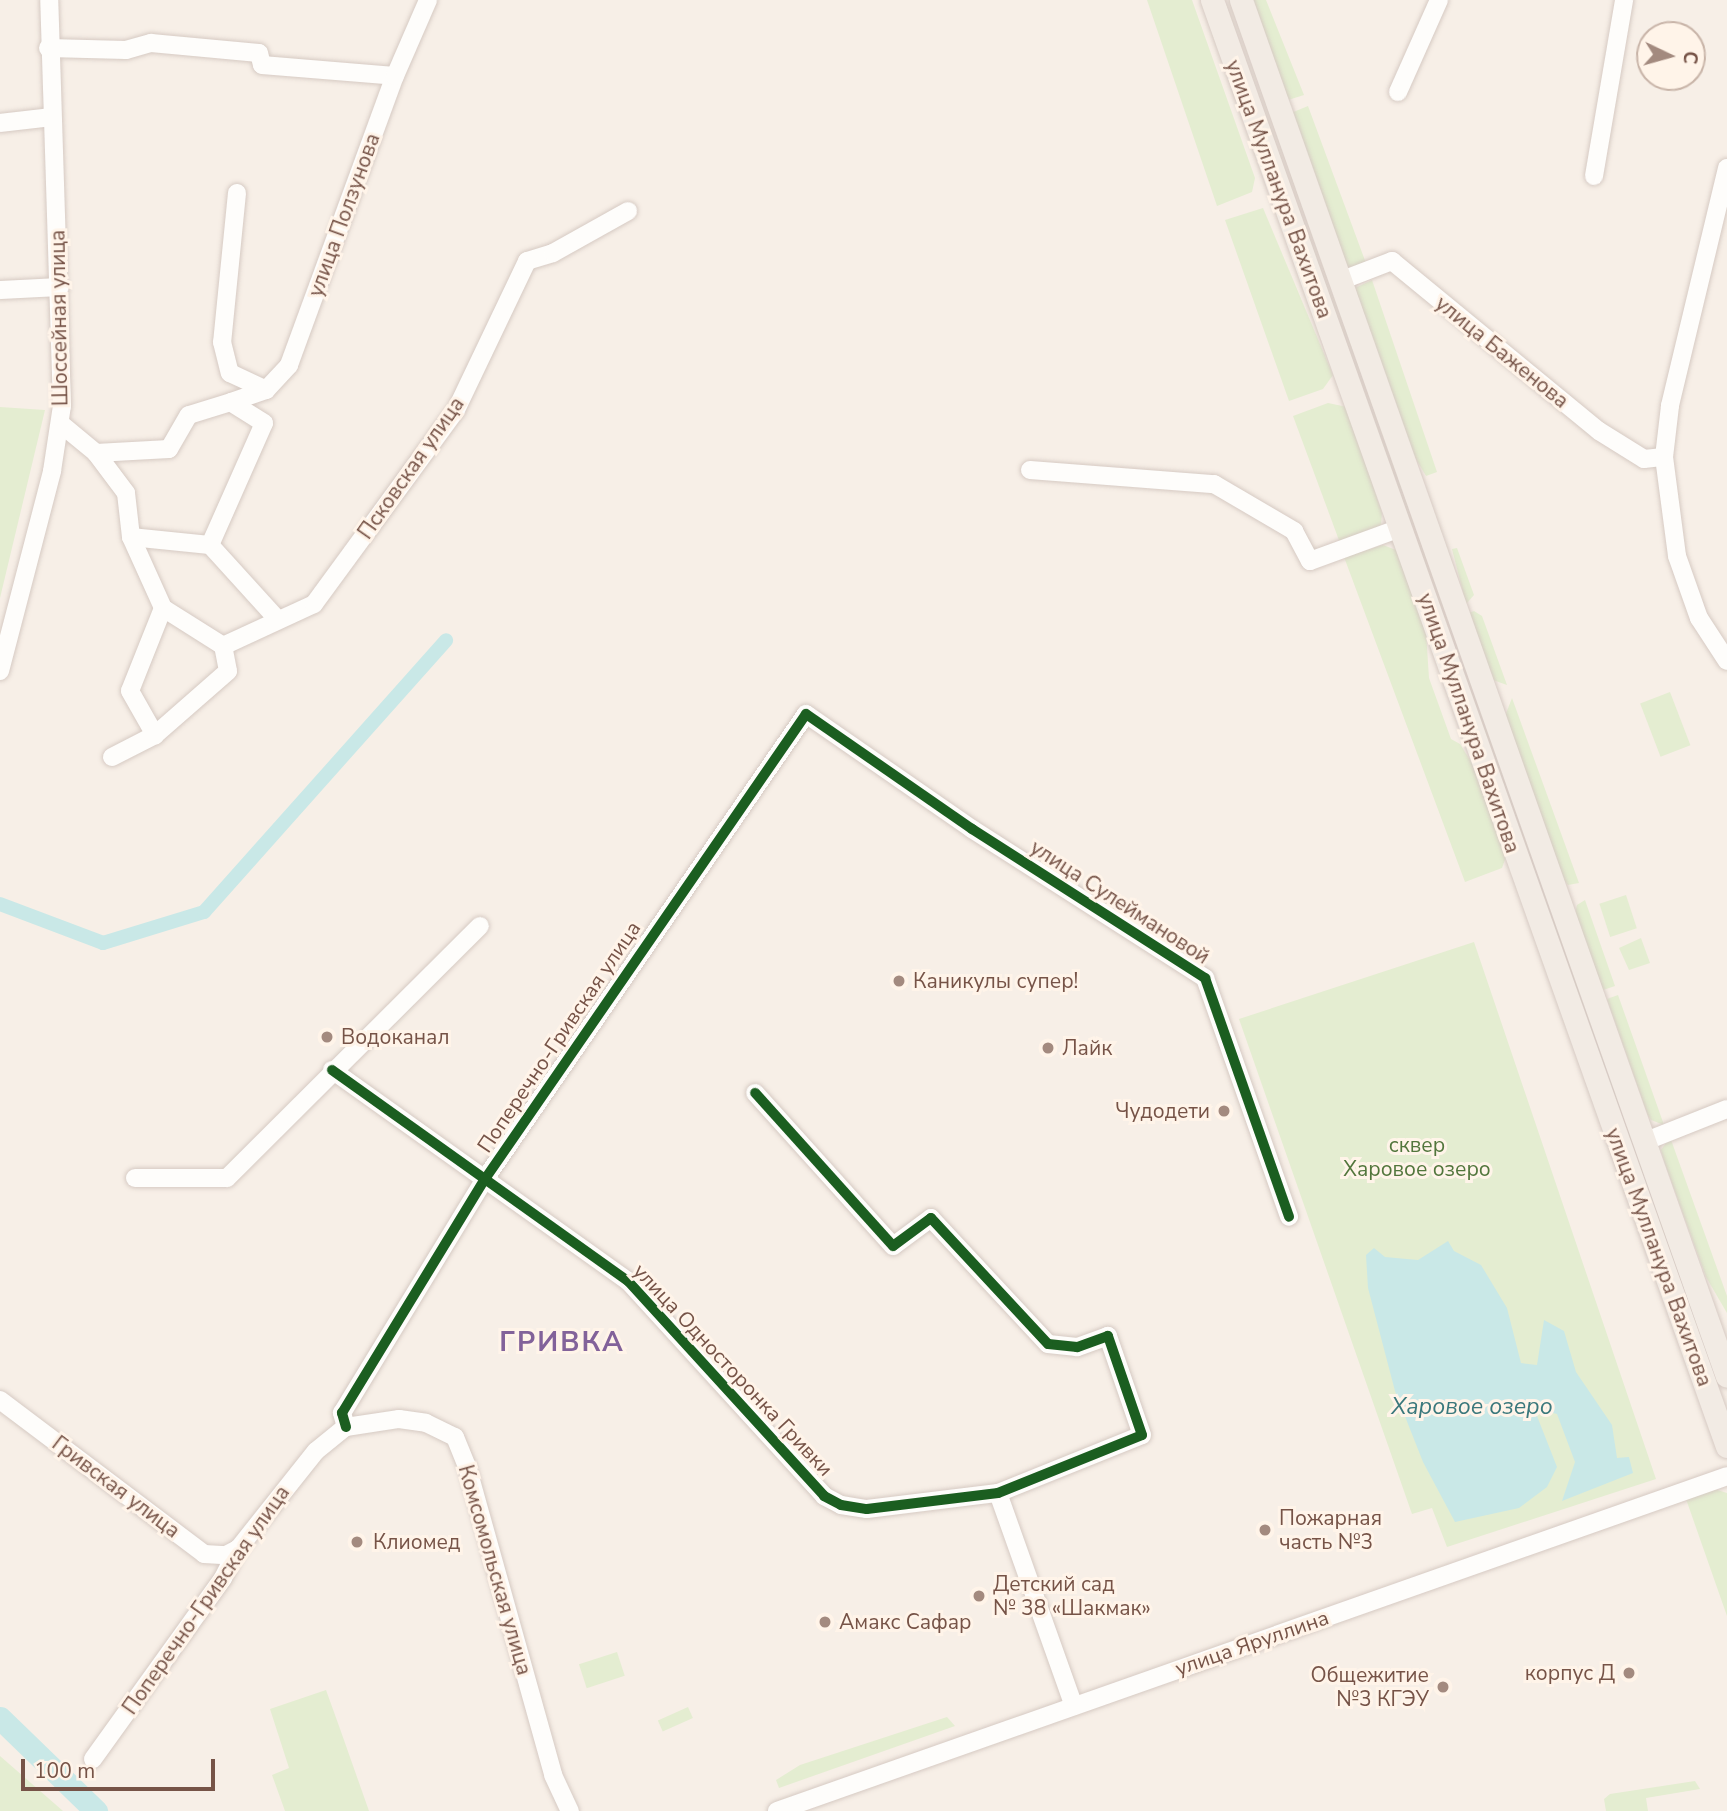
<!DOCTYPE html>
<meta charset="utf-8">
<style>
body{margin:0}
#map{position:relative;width:1727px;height:1811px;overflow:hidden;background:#f7efe7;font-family:"Nunito Sans",sans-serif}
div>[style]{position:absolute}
.green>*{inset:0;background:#e4edd1;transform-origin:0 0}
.water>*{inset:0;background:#c9e8e7}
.canal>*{height:14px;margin:-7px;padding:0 7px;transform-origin:7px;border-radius:7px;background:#c9e8e7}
.river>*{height:23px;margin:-11.5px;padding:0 11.5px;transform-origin:11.5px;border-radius:11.5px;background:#c9e8e7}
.roads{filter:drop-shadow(0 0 2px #d6cac3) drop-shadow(0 0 2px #d6cac3)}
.minor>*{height:18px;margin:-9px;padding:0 9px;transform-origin:9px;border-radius:9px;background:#fefdfb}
.major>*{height:23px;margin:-11.5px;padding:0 11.5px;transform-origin:11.5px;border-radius:11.5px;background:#f2ebe4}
.cycleway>*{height:10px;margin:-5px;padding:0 5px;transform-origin:5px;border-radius:5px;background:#1b5e20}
.dots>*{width:19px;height:19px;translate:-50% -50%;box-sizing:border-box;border:4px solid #fff4e9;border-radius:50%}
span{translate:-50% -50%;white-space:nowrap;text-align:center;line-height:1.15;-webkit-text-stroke:6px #fff4e9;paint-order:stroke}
.street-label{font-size:21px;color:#765347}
.poi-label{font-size:21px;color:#765347}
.left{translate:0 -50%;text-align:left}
.right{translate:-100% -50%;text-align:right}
.park-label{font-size:21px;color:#52763c}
.water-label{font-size:23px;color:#3a787c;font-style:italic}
.district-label{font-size:28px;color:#82629a;font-weight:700;letter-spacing:2px}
.north{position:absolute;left:1636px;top:21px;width:70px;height:70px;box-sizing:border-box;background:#fff4e9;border:2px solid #c8b4a8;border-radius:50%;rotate:95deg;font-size:19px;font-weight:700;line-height:28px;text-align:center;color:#765347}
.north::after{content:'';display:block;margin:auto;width:24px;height:32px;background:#a38a7f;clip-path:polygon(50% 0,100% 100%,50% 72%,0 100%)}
.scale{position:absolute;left:21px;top:1759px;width:194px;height:32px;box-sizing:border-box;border:4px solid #765347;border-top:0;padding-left:9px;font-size:21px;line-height:24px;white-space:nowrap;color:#765347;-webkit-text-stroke:5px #fff4e9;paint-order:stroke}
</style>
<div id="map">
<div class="green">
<div style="clip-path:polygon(1147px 0,1192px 0,1255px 178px,1252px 192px,1217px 206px)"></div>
<div style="clip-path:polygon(1251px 0,1266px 0,1304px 95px,1285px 101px)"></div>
<div style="clip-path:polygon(1308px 106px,1367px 266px,1349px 269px,1344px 262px,1291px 113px)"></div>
<div style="clip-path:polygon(1263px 208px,1333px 375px,1323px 389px,1289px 401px,1225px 220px)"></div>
<div style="clip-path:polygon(1372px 280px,1437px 472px,1426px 476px,1407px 444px,1355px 288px)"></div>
<div style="clip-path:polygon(1328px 403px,1347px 407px,1382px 513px,1381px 525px,1373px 531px,1340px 543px,1293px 416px)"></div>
<div style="clip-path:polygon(0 407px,45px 410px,0 598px)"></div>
<div style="clip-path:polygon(1383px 545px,1396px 550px,1426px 632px,1429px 678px,1451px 739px,1460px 744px,1475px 768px,1506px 857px,1502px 868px,1465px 882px,1344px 557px)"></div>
<div style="clip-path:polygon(1457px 548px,1474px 595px,1466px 604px,1452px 549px)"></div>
<div style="clip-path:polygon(1474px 611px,1482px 616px,1507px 685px,1493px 680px,1469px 613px)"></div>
<div style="left:1670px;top:692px;width:57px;height:32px;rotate:69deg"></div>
<div style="clip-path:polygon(1512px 698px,1579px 883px,1568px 885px,1564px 880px,1505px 716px)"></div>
<div style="left:1626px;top:895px;width:35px;height:28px;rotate:72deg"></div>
<div style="clip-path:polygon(1585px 900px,1615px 986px,1603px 990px,1575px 913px,1577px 905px)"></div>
<div style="clip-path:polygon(1641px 938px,1650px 963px,1629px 970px,1619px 948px)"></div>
<div style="clip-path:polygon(1474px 942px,1656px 1479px,1447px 1547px,1432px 1508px,1412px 1514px,1239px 1019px)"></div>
<div style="clip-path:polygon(1618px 995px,1664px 1125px,1651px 1120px,1647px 1113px,1607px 999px)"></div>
<div style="clip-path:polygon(1670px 1137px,1727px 1296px,1727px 1313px,1706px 1277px,1664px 1161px,1661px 1150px)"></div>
<div style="clip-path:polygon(1714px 1489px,1727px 1493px,1727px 1616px,1686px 1499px)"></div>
<div style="left:617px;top:1652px;width:25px;height:40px;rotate:72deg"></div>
<div style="clip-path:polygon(326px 1690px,339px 1726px,369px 1811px,285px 1811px,272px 1775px,289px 1768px,270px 1709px)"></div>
<div style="left:688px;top:1707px;width:12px;height:33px;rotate:66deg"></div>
<div style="clip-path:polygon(947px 1717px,955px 1726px,779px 1788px,776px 1780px,800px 1765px)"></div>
<div style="clip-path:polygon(0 1756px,63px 1811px,0 1811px)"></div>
<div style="clip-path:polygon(1695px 1781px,1700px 1789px,1646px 1798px,1648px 1811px,1606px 1811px,1604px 1799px,1610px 1794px)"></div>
</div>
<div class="water">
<div style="clip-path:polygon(1448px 1241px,1454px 1251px,1481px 1265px,1507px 1308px,1521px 1363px,1537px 1365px,1544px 1320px,1564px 1331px,1576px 1372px,1612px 1425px,1617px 1458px,1629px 1457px,1633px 1473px,1562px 1501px,1575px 1462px,1557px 1414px,1541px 1410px,1537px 1416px,1557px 1467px,1547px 1487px,1519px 1508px,1455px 1522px,1423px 1462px,1395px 1391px,1368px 1288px,1366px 1255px,1374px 1248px,1385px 1257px,1418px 1260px)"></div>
</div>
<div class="canal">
<div style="left:0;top:904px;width:110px;rotate:20.7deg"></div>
<div style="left:103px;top:943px;width:106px;rotate:-17.1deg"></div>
<div style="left:204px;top:912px;width:364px;rotate:-48.3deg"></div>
</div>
<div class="river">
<div style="left:0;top:1718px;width:134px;rotate:44.1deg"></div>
</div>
<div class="roads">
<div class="minor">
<div style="left:48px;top:48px;width:78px;rotate:1.5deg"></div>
<div style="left:126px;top:50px;width:26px;rotate:-16deg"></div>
<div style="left:151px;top:43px;width:108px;rotate:5.3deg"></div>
<div style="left:259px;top:53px;width:12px;rotate:76deg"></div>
<div style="left:262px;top:65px;width:133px;rotate:4.7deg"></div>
<div style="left:1398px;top:92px;width:101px;rotate:-66deg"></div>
<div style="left:0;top:123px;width:52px;rotate:-6.6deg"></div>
<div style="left:1727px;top:168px;width:245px;rotate:103.5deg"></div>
<div style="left:1670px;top:406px;width:51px;rotate:96.7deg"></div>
<div style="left:1664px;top:457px;width:100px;rotate:82.5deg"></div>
<div style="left:1677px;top:556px;width:66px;rotate:70.5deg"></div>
<div style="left:1699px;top:618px;width:51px;rotate:56.9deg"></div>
<div style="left:1594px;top:176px;width:179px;rotate:-80.3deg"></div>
<div style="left:237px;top:193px;width:150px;rotate:95.7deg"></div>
<div style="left:222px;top:342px;width:32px;rotate:76deg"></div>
<div style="left:230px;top:373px;width:40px;rotate:25deg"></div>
<div style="left:1340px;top:281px;width:56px;rotate:-21deg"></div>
<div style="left:1392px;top:261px;width:268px;rotate:39.4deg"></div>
<div style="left:1599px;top:431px;width:53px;rotate:31.9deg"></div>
<div style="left:1644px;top:459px;width:20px;rotate:-6deg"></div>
<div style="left:0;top:290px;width:60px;rotate:-2.9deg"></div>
<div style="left:61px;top:424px;width:45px;rotate:39.6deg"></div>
<div style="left:96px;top:453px;width:50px;rotate:53.1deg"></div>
<div style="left:126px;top:493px;width:44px;rotate:83.5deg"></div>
<div style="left:131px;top:537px;width:79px;rotate:5.8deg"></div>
<div style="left:210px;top:545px;width:133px;rotate:-66.1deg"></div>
<div style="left:264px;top:423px;width:39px;rotate:-148deg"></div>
<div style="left:231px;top:402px;width:37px;rotate:-19deg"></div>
<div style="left:266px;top:390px;width:34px;rotate:-47deg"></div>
<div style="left:289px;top:365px;width:308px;rotate:-69.9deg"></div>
<div style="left:395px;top:76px;width:83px;rotate:-66.5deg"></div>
<div style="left:96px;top:453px;width:73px;rotate:-3.1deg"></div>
<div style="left:169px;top:449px;width:39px;rotate:-60deg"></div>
<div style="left:189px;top:415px;width:44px;rotate:-17.2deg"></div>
<div style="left:1030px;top:470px;width:185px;rotate:4.4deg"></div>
<div style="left:1214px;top:484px;width:93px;rotate:30.4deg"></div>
<div style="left:1294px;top:531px;width:34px;rotate:62deg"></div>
<div style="left:1310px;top:561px;width:96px;rotate:-20.1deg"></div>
<div style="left:131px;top:537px;width:78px;rotate:65.7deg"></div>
<div style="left:163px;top:608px;width:89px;rotate:111.7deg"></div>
<div style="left:130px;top:691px;width:51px;rotate:60.4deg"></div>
<div style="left:155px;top:735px;width:97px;rotate:-41.2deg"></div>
<div style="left:228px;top:671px;width:25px;rotate:-101deg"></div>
<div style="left:223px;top:646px;width:100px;rotate:-24.8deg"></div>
<div style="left:314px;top:604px;width:240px;rotate:-53.8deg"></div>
<div style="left:456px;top:410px;width:165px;rotate:-64.5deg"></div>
<div style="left:527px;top:261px;width:27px;rotate:-17deg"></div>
<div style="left:553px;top:253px;width:86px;rotate:-29.2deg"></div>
<div style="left:210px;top:545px;width:101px;rotate:47.8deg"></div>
<div style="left:163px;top:608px;width:71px;rotate:32.3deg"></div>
<div style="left:0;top:671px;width:207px;rotate:-75.4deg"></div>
<div style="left:52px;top:471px;width:66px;rotate:-81.3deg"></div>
<div style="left:62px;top:406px;width:406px;rotate:-91.8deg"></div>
<div style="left:112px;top:757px;width:48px;rotate:-27.1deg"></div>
<div style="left:332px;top:1070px;width:364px;rotate:35.5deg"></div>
<div style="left:628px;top:1281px;width:291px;rotate:47.6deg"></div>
<div style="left:824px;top:1496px;width:19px;rotate:28deg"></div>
<div style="left:841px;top:1505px;width:26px;rotate:9deg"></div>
<div style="left:867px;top:1509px;width:132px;rotate:-7deg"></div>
<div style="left:998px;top:1493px;width:155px;rotate:-21.9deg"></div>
<div style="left:1142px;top:1435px;width:105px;rotate:-109deg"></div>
<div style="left:1108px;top:1336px;width:33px;rotate:160deg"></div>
<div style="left:1077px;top:1347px;width:29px;rotate:-174deg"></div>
<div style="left:1048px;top:1344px;width:172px;rotate:-132.9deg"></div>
<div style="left:931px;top:1218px;width:47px;rotate:143.6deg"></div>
<div style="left:893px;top:1246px;width:206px;rotate:-132deg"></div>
<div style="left:1646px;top:1141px;width:87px;rotate:-21.6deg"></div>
<div style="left:135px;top:1178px;width:92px"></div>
<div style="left:227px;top:1178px;width:357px;rotate:-44.9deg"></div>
<div style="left:0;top:1400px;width:256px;rotate:37deg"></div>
<div style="left:204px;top:1554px;width:22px;rotate:3deg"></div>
<div style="left:226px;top:1555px;width:13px;rotate:-27deg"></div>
<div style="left:346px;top:1427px;width:15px;rotate:-106deg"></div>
<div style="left:342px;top:1413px;width:274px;rotate:-58.6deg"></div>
<div style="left:485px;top:1179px;width:565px;rotate:-55.38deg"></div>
<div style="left:806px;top:714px;width:202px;rotate:34.7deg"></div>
<div style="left:972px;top:829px;width:277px;rotate:32.6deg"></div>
<div style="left:1205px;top:978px;width:253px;rotate:70.6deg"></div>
<div style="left:998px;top:1493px;width:226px;rotate:70.4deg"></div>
<div style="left:93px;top:1759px;width:223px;rotate:-54.3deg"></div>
<div style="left:223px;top:1578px;width:33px;rotate:-63deg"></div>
<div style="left:238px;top:1549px;width:125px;rotate:-51.5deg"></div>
<div style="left:316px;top:1451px;width:38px;rotate:-39deg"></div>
<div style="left:346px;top:1427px;width:54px;rotate:-8.6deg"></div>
<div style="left:399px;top:1419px;width:27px;rotate:8deg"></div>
<div style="left:426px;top:1423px;width:32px;rotate:26deg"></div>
<div style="left:455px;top:1437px;width:31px;rotate:68deg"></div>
<div style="left:467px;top:1466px;width:321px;rotate:74.4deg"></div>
<div style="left:553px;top:1775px;width:40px;rotate:65deg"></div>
<div style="left:777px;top:1811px;width:1007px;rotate:-19.42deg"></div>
</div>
<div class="major">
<div style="left:1212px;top:0;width:1535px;rotate:70.4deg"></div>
<div style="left:1241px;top:0;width:1459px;rotate:70.55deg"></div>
</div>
</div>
<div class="cycleway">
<div style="left:332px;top:1070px;width:364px;rotate:35.5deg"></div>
<div style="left:628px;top:1281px;width:291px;rotate:47.6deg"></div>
<div style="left:824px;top:1496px;width:19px;rotate:28deg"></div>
<div style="left:841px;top:1505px;width:26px;rotate:9deg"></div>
<div style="left:867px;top:1509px;width:132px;rotate:-7deg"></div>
<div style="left:998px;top:1493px;width:155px;rotate:-21.9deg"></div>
<div style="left:1142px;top:1435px;width:105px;rotate:-109deg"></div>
<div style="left:1108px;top:1336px;width:33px;rotate:160deg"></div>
<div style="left:1077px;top:1347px;width:29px;rotate:-174deg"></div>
<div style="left:1048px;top:1344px;width:172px;rotate:-132.9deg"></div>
<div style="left:931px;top:1218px;width:47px;rotate:143.6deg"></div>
<div style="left:893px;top:1246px;width:206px;rotate:-132deg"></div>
<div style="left:346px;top:1427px;width:15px;rotate:-106deg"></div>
<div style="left:342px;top:1413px;width:274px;rotate:-58.6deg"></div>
<div style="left:485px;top:1179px;width:565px;rotate:-55.38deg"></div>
<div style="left:806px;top:714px;width:202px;rotate:34.7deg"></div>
<div style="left:972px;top:829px;width:277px;rotate:32.6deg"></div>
<div style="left:1205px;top:978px;width:253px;rotate:70.6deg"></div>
</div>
<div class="dots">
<div style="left:899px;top:981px;background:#a38a7f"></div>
<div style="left:327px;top:1037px;background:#a38a7f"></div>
<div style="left:1048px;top:1048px;background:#a38a7f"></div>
<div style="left:1224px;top:1111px;background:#a38a7f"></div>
<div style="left:1265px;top:1530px;background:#a38a7f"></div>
<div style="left:357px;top:1542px;background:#a38a7f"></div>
<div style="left:979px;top:1596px;background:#a38a7f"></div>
<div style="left:825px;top:1622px;background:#a38a7f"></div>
<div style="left:1629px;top:1673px;background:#a38a7f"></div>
<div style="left:1443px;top:1687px;background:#a38a7f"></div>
</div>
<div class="street-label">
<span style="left:1279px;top:189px;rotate:70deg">улица Мулланура Вахитова</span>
<span style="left:344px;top:215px;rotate:-70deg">улица Ползунова</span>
<span style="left:59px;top:318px;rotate:-91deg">Шоссейная улица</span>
<span style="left:1502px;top:352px;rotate:39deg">улица Баженова</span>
<span style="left:411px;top:468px;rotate:-55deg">Псковская улица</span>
<span style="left:1469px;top:723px;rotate:71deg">улица Мулланура Вахитова</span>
<span style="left:1120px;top:902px;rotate:33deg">улица Сулеймановой</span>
<span style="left:559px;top:1037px;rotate:-56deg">Поперечно-Гривская улица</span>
<span style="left:1659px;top:1257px;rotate:70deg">улица Мулланура Вахитова</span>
<span style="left:733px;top:1370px;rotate:47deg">улица Односторонка Гривки</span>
<span style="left:116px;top:1487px;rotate:37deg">Гривская улица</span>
<span style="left:495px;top:1570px;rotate:74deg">Комсомольская улица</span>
<span style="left:206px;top:1600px;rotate:-55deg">Поперечно-Гривская улица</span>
<span style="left:1252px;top:1643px;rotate:-19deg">улица Яруллина</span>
</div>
<div class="poi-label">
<span class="left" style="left:913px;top:981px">Каникулы супер!</span>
<span class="left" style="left:341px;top:1037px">Водоканал</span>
<span class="left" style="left:1062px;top:1048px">Лайк</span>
<span class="right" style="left:1210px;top:1111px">Чудодети</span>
<span class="left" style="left:1279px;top:1530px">Пожарная<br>часть №3</span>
<span class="left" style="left:373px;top:1542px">Клиомед</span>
<span class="left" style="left:993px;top:1596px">Детский сад<br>№ 38 «Шакмак»</span>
<span class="left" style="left:839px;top:1622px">Амакс Сафар</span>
<span class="right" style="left:1615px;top:1673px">корпус Д</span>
<span class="right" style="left:1429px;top:1687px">Общежитие<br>№3 КГЭУ</span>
</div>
<div class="park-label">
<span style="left:1417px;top:1157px">сквер<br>Харовое озеро</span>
</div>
<div class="water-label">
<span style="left:1472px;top:1407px">Харовое озеро</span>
</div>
<div class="district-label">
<span style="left:562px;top:1342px">ГРИВКА</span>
</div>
<div class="north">С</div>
<div class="scale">100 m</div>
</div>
